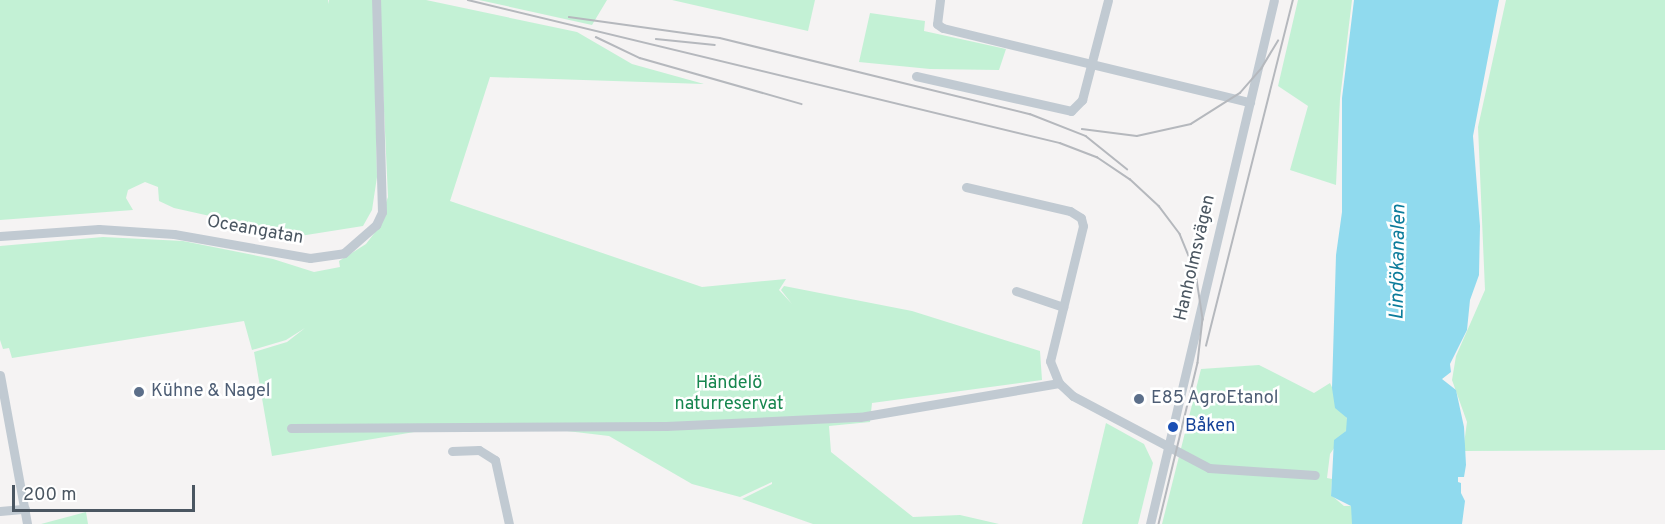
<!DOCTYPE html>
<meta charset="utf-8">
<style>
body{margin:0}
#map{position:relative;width:1665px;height:524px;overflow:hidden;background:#f5f3f3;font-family:Overpass,sans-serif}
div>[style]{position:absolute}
.green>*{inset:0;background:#c3f1d5}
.water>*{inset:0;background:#90daee}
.minor>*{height:9px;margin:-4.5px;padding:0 4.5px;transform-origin:4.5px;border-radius:4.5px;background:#c1cad2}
.rail>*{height:1.5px;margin:-0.75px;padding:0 0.75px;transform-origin:0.75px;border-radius:0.75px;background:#b5b8bd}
.dots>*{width:16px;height:16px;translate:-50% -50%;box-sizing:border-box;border:3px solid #fff;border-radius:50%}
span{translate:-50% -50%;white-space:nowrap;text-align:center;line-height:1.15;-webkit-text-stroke:5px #fff;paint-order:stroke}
.street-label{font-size:18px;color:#4a5661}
.park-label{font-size:18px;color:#17864f}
.service-label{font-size:18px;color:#4e5e75}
.left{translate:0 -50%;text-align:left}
.transit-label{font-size:18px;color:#164399}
.water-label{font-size:20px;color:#0c7c9b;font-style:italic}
.scale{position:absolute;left:12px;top:485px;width:183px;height:27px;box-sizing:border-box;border:3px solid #4a5661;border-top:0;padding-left:8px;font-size:18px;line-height:21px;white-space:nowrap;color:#4a5661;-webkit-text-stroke:4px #fff;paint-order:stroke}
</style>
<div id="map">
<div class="green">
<div style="clip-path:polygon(0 0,328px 0,328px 4px,329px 0,373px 0,377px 177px,372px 210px,363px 226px,300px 236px,174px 208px,159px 201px,158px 187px,145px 182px,128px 190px,126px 198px,133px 210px,0 220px)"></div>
<div style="clip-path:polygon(379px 0,426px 0,577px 32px,632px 64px,704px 84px,490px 77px,450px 201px,702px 287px,786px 279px,779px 290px,792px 304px,781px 290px,784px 286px,912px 311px,1040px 351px,1042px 380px,872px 403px,870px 422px,829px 426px,831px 452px,913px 517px,960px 515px,999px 524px,813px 524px,742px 499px,772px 484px,772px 482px,740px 497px,692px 484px,609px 436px,533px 427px,432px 429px,272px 456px,254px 352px,287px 342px,305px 328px,286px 340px,252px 350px,244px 321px,12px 358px,9px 348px,3px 349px,0 340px,0 246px,103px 237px,183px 241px,273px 259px,314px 272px,340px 267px,339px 261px,366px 244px,376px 231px,388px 197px)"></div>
<div style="clip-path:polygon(479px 0,607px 0,592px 25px)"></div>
<div style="clip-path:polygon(672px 0,815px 0,808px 31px)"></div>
<div style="clip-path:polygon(1298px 0,1352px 0,1340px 99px,1336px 185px,1290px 170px,1308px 106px,1278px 86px)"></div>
<div style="clip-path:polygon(1506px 0,1665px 0,1665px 450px,1463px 451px,1467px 422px,1452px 380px,1456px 356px,1485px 290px,1478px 127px)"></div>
<div style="clip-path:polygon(870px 13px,925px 21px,924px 31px,1006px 49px,999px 70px,930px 69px,859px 62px)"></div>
<div style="clip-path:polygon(1259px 365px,1314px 393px,1330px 383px,1350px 425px,1330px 454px,1327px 478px,1332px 479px,1331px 495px,1344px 506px,1353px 506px,1352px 524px,1162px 524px,1201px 369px)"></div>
<div style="clip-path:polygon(1106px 423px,1144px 444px,1153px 463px,1138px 524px,1082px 524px)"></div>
<div style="clip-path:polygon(86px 512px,88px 524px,41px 524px)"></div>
</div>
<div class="water">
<div style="clip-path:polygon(1354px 0,1499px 0,1473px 136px,1480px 226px,1479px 275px,1470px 300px,1467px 330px,1450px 364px,1451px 372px,1442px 379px,1456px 390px,1464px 427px,1466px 465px,1464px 477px,1458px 477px,1458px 482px,1461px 483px,1461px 493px,1465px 501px,1462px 524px,1352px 524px,1351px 506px,1331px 496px,1334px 440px,1346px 431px,1347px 418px,1335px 408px,1332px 388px,1336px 255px,1342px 212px,1342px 98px)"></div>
</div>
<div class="minor">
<div style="left:940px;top:0;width:24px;rotate:97deg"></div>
<div style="left:937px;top:24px;width:7px;rotate:34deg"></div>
<div style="left:943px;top:28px;width:316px;rotate:13.6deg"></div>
<div style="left:916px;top:76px;width:159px;rotate:12.7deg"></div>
<div style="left:1071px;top:111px;width:16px;rotate:-45deg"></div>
<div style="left:1082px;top:100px;width:103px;rotate:-75.4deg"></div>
<div style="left:966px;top:187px;width:107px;rotate:13deg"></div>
<div style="left:1070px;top:211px;width:13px;rotate:32deg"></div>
<div style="left:1081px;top:218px;width:8px;rotate:76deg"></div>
<div style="left:1083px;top:226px;width:139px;rotate:103.7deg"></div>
<div style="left:1050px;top:361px;width:24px;rotate:68deg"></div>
<div style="left:1059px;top:383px;width:19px;rotate:43deg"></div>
<div style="left:1073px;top:396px;width:154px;rotate:27.9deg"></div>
<div style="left:1209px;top:468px;width:106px;rotate:3.8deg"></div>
<div style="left:0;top:236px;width:99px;rotate:-4deg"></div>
<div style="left:99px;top:229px;width:75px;rotate:3.8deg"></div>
<div style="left:174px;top:234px;width:138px;rotate:10deg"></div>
<div style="left:310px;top:258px;width:34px;rotate:-8deg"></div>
<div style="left:344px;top:253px;width:43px;rotate:-41.2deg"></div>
<div style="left:376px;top:225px;width:14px;rotate:-65deg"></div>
<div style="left:382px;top:212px;width:212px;rotate:-91.6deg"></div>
<div style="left:1016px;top:291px;width:50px;rotate:18.8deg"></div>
<div style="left:0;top:375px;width:151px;rotate:79.7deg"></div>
<div style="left:291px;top:428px;width:375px;rotate:-0.3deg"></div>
<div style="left:666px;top:426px;width:194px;rotate:-2.7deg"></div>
<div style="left:860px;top:417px;width:202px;rotate:-9.7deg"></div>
<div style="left:452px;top:451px;width:27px;rotate:-2deg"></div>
<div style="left:479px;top:450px;width:19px;rotate:32deg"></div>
<div style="left:495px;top:460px;width:66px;rotate:77.7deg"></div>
<div style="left:0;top:511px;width:25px;rotate:-5deg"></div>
<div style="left:1150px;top:524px;width:538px;rotate:-76.69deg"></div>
</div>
<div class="rail">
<div style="left:468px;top:0;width:609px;rotate:13.58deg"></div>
<div style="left:1060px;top:143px;width:40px;rotate:21deg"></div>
<div style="left:1097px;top:157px;width:40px;rotate:34deg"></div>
<div style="left:1130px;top:179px;width:40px;rotate:43deg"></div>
<div style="left:1159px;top:206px;width:35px;rotate:53deg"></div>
<div style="left:1180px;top:234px;width:42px;rotate:67.7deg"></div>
<div style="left:1196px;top:273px;width:47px;rotate:81.3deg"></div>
<div style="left:1203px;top:319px;width:44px;rotate:96.5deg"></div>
<div style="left:1198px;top:363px;width:166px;rotate:103.6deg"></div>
<div style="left:569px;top:17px;width:152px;rotate:7.9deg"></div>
<div style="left:720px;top:38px;width:319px;rotate:13.8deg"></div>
<div style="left:1030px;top:114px;width:60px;rotate:21.4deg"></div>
<div style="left:1086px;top:136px;width:53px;rotate:38.8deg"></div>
<div style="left:596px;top:37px;width:49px;rotate:25.5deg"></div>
<div style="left:640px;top:58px;width:168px;rotate:15.9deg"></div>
<div style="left:656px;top:39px;width:59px;rotate:5.8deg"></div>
<div style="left:1082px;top:129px;width:55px;rotate:7.3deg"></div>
<div style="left:1137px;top:136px;width:55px;rotate:-12.5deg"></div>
<div style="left:1191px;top:124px;width:58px;rotate:-32.3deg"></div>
<div style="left:1240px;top:93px;width:32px;rotate:-49deg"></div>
<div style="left:1261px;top:69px;width:33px;rotate:-59deg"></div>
<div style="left:1206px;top:346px;width:357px;rotate:-75.9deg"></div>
</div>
<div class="dots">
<div style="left:139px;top:392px;background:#5c6f8a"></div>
<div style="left:1139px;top:399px;background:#5c6f8a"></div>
<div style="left:1173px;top:427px;background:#1a4fb4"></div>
</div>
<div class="street-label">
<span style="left:255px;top:231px;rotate:10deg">Oceangatan</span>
<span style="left:1196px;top:258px;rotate:-77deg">Hanholmsvägen</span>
</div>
<div class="park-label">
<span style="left:729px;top:395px">Händelö<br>naturreservat</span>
</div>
<div class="service-label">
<span class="left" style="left:151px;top:392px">Kühne &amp; Nagel</span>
<span class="left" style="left:1151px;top:399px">E85 AgroEtanol</span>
</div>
<div class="transit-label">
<span class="left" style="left:1185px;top:427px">Båken</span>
</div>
<div class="water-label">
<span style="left:1399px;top:262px;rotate:-89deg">Lindökanalen</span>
</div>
<div class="scale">200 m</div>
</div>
